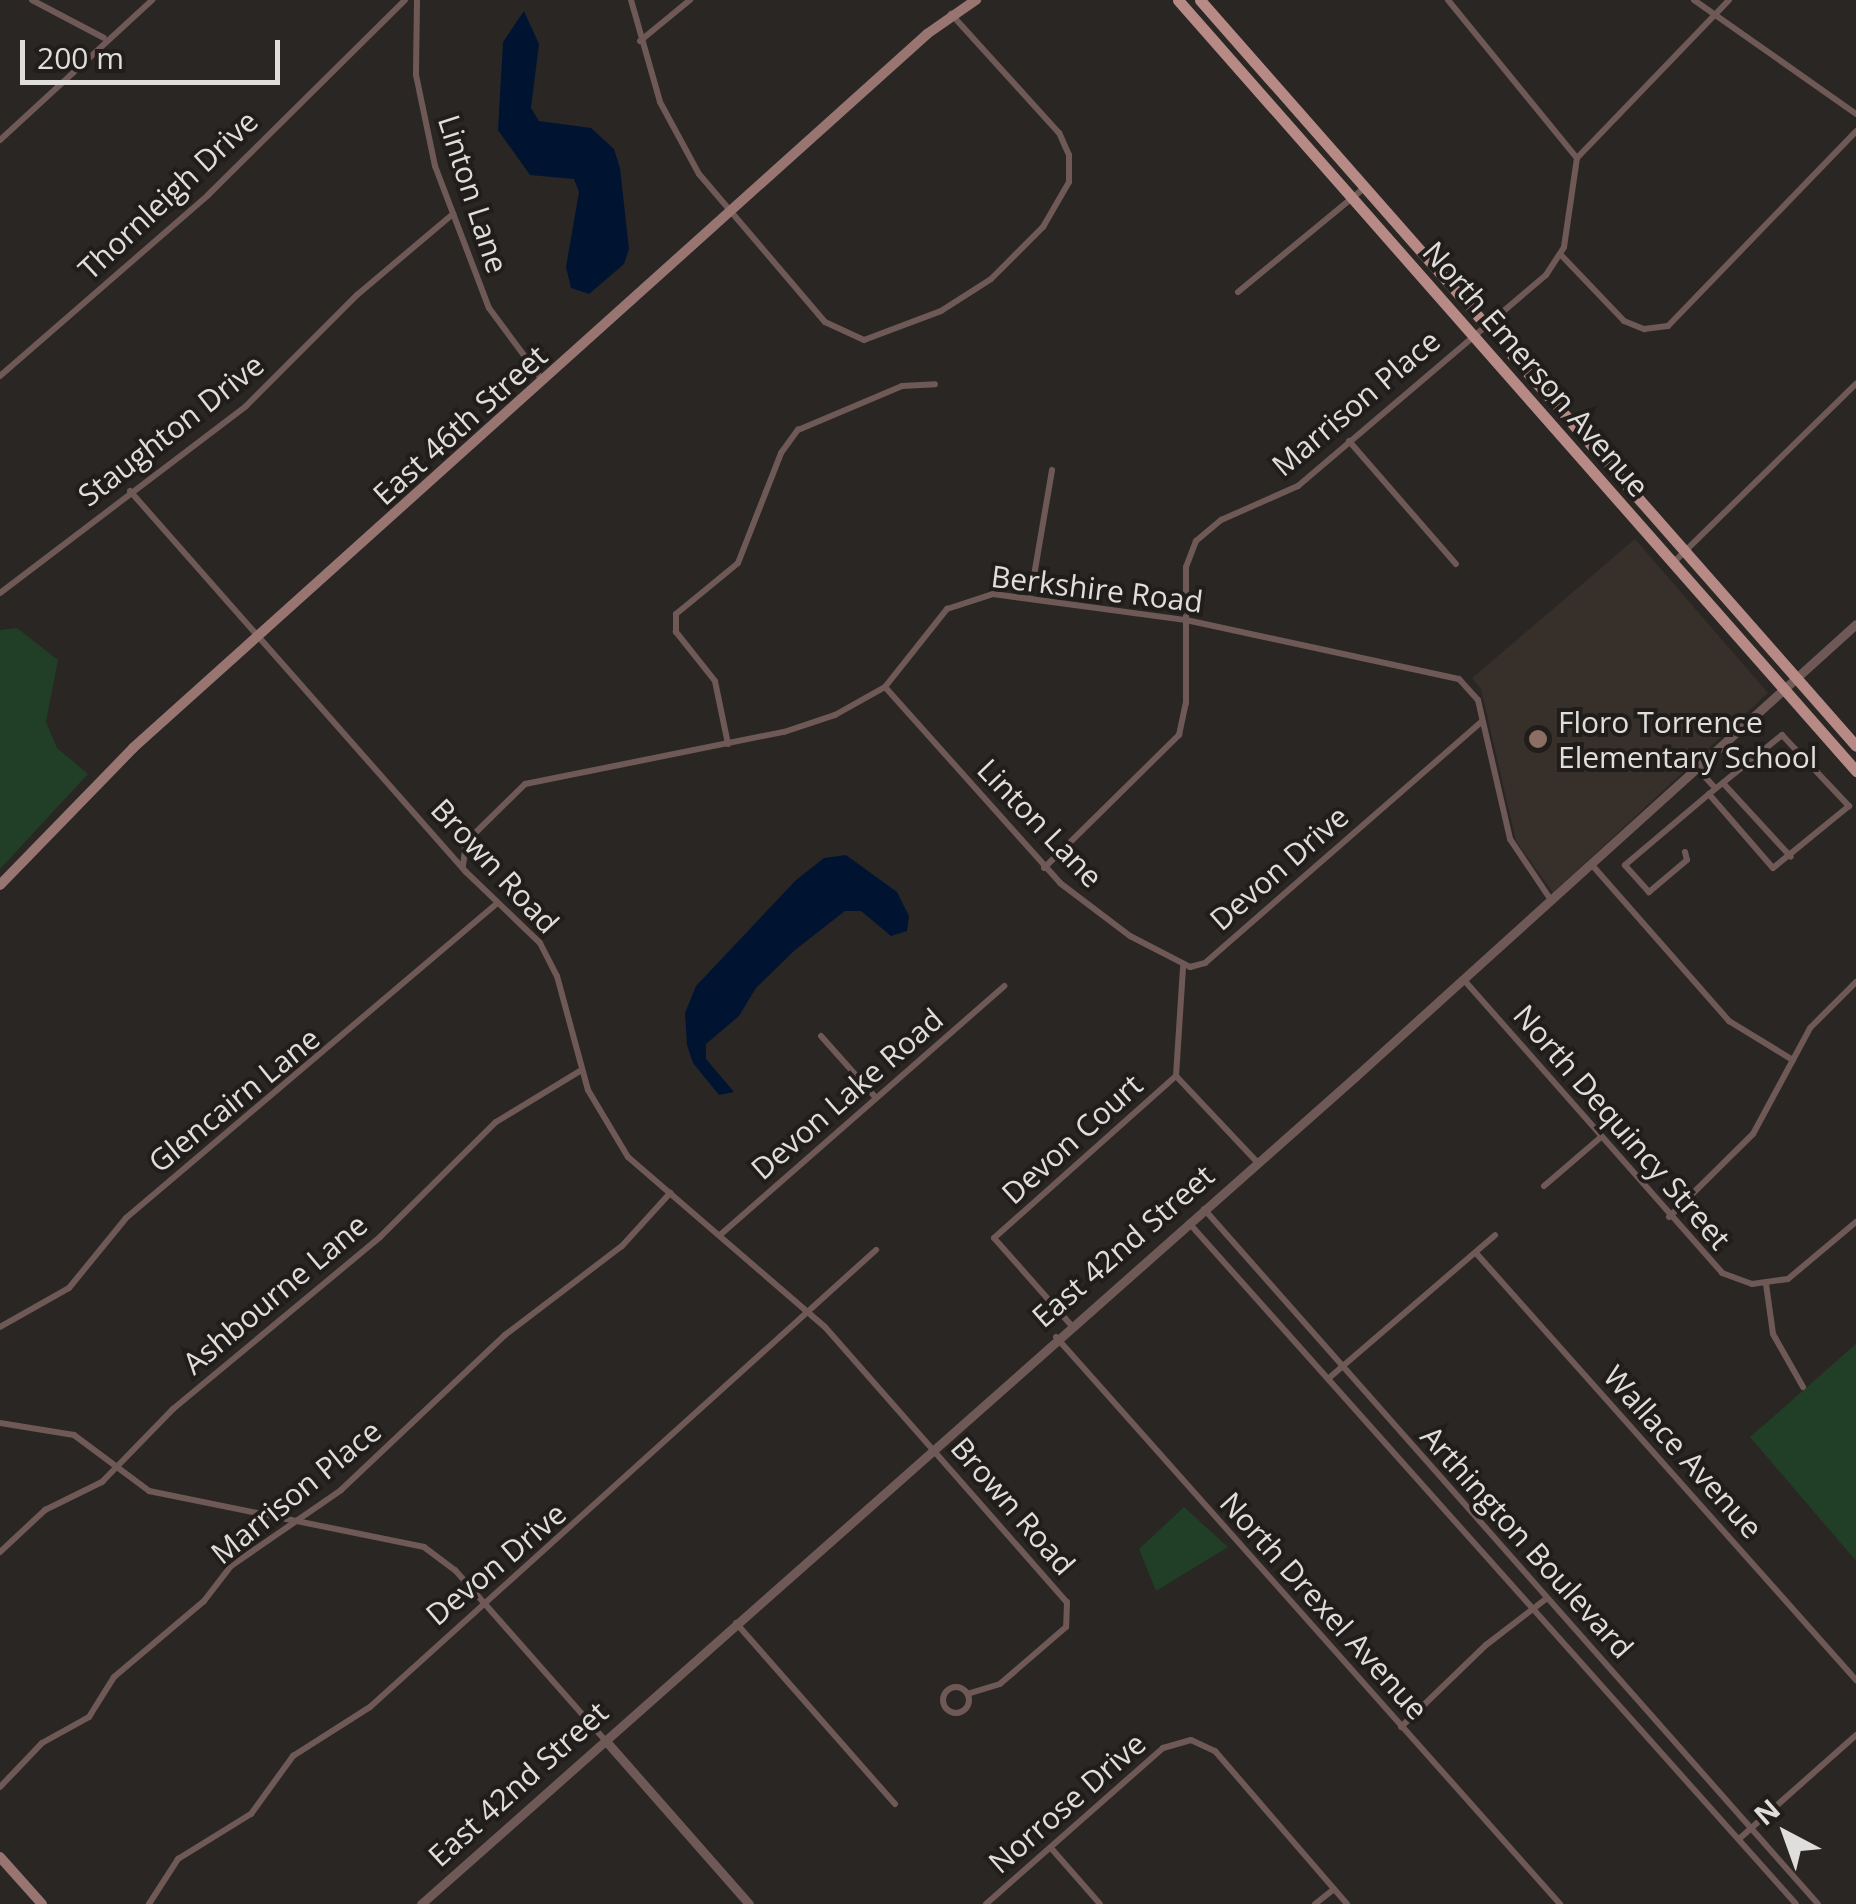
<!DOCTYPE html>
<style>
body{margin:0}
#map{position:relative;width:1856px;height:1904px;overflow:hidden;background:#2a2624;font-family:"Open Sans",sans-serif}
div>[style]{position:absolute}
.built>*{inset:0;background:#372f29}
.green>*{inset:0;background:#213e27}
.water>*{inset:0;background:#001431}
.minor>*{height:6px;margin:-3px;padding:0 3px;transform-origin:3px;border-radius:3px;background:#6f5957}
.minor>.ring{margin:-3px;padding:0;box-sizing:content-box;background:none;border:6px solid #6f5957;border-radius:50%}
.tertiary>*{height:9px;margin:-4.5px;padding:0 4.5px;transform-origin:4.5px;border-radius:4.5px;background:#6f5957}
.secondary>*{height:10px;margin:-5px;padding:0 5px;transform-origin:5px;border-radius:5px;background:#987571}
.primary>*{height:11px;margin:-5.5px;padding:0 5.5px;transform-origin:5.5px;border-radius:5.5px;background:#b78a85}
.dots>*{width:28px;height:28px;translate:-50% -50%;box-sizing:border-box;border:5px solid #211d1a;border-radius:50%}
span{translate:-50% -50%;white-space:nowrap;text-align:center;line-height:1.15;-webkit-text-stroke:8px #211d1a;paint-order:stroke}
.street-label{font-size:30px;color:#e0dedc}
.poi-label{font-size:30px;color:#e0dedc}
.left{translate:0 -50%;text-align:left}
.north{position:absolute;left:1736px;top:1784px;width:100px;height:100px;-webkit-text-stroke:8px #211d1a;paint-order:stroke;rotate:319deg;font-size:28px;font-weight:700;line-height:40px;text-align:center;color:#e0dedc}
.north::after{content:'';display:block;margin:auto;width:35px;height:45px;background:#e0dedc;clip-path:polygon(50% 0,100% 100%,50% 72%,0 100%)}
.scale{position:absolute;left:20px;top:40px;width:260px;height:45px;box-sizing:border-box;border:5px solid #e0dedc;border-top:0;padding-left:12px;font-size:30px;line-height:35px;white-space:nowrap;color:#e0dedc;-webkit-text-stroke:8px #211d1a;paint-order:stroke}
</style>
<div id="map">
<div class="built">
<div style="clip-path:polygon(1635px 539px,1768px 693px,1553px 893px,1516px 841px,1481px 689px,1472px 678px)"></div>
</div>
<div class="green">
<div style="clip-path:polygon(17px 628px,58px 660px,46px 722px,57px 748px,88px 774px,0 869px,0 630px)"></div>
<div style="clip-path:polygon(1856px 1344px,1856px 1561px,1750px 1437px)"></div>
<div style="clip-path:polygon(1184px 1507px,1228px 1547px,1156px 1591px,1139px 1549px)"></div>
</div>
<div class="water">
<div style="clip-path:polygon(524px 11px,539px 44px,531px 108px,539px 121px,591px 128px,614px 149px,620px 168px,629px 249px,624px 264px,589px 294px,571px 288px,566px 267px,579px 192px,574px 179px,530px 175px,498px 130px,503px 42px)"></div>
<div style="clip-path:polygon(846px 855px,897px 892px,909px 916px,907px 931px,891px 936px,861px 911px,845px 911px,795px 950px,756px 988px,739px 1016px,706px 1044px,706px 1059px,734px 1092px,719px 1095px,693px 1063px,687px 1045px,685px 1013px,696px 986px,796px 880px,824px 858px)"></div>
</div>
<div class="minor">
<div style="left:32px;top:0;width:81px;rotate:27.8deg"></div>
<div style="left:417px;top:0;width:75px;rotate:90.8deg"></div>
<div style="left:416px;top:75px;width:93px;rotate:78.2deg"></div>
<div style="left:435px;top:166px;width:152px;rotate:69.2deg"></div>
<div style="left:489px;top:308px;width:91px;rotate:53.5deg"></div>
<div style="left:631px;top:0;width:106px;rotate:74.1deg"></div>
<div style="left:660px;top:102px;width:82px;rotate:61.6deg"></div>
<div style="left:699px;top:174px;width:194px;rotate:49.6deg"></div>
<div style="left:825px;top:322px;width:43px;rotate:24.8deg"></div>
<div style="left:864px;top:340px;width:82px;rotate:-20.6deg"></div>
<div style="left:941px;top:311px;width:59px;rotate:-32.6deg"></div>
<div style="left:991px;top:279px;width:74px;rotate:-45deg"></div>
<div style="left:1043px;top:227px;width:52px;rotate:-60deg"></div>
<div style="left:1069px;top:182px;width:27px;rotate:-90deg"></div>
<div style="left:1069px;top:155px;width:24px;rotate:-114deg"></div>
<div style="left:1059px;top:133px;width:161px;rotate:-132.2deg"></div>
<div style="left:1448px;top:0;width:204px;rotate:50.8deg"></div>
<div style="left:1694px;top:0;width:198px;rotate:35.1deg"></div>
<div style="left:640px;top:41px;width:65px;rotate:-39.4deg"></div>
<div style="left:0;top:140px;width:207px;rotate:-42.6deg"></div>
<div style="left:1561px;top:255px;width:91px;rotate:46.3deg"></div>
<div style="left:1624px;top:321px;width:22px;rotate:22deg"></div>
<div style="left:1644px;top:329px;width:24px;rotate:-7deg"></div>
<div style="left:1668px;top:326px;width:271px;rotate:-46deg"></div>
<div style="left:1238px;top:292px;width:163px;rotate:-39.5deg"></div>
<div style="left:0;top:376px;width:276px;rotate:-41deg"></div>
<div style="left:208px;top:195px;width:277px;rotate:-44.7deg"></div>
<div style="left:1349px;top:441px;width:163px;rotate:49deg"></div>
<div style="left:130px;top:491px;width:507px;rotate:48.6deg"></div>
<div style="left:465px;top:871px;width:104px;rotate:43.8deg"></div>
<div style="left:540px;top:943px;width:37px;rotate:63deg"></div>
<div style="left:557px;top:976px;width:118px;rotate:74.8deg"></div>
<div style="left:588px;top:1090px;width:78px;rotate:59.2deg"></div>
<div style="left:628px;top:1157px;width:260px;rotate:40.8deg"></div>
<div style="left:825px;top:1327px;width:366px;rotate:48.7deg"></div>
<div style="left:1067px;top:1602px;width:25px;rotate:92deg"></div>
<div style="left:1066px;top:1627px;width:87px;rotate:139.2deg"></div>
<div style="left:1000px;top:1684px;width:34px;rotate:163deg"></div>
<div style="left:1674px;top:562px;width:255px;rotate:-44.4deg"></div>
<div style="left:0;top:593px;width:309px;rotate:-37.2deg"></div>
<div style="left:246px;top:406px;width:157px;rotate:-45deg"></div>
<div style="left:357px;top:295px;width:126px;rotate:-40.2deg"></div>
<div style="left:1030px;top:599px;width:131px;rotate:-80.3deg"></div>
<div style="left:885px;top:687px;width:263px;rotate:48.2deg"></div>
<div style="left:1060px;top:883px;width:88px;rotate:37.1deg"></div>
<div style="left:1130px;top:936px;width:68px;rotate:27.3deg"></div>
<div style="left:1190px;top:967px;width:16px;rotate:-15deg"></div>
<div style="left:1205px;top:963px;width:368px;rotate:-41.1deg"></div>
<div style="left:1782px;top:735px;width:98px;rotate:46.7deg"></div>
<div style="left:1849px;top:806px;width:98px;rotate:140.8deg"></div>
<div style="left:1773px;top:868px;width:98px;rotate:-130.9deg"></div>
<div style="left:1709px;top:794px;width:94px;rotate:-38.9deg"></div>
<div style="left:728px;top:744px;width:64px;rotate:-101.7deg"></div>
<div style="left:715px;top:681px;width:63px;rotate:-128.5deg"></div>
<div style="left:676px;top:632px;width:18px;rotate:-90deg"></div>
<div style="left:676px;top:614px;width:80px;rotate:-39.4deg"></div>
<div style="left:738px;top:563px;width:118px;rotate:-68.6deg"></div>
<div style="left:781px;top:453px;width:29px;rotate:-54deg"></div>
<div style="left:798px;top:430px;width:113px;rotate:-22.9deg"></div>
<div style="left:902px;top:386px;width:33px;rotate:-3deg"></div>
<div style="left:1697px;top:768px;width:25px;rotate:48deg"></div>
<div style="left:1723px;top:783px;width:100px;rotate:47.4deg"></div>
<div style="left:1685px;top:852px;width:8px;rotate:76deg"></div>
<div style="left:1687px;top:860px;width:50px;rotate:139.9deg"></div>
<div style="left:1649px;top:892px;width:36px;rotate:-132deg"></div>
<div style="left:1625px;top:865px;width:110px;rotate:-40.2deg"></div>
<div style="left:1592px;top:865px;width:208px;rotate:48.7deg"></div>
<div style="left:1729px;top:1021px;width:75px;rotate:31.4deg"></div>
<div style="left:463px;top:866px;width:24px;rotate:-83deg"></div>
<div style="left:466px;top:842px;width:83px;rotate:-44.5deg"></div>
<div style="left:525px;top:784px;width:264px;rotate:-11.4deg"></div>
<div style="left:784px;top:732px;width:54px;rotate:-18.4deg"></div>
<div style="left:835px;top:715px;width:57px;rotate:-29.2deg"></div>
<div style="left:885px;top:687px;width:100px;rotate:-51.5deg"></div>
<div style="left:947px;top:609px;width:48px;rotate:-18.1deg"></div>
<div style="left:993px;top:594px;width:195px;rotate:7.7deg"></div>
<div style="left:1186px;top:620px;width:279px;rotate:12.2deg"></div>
<div style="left:1459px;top:679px;width:28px;rotate:48deg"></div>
<div style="left:1478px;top:700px;width:143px;rotate:77deg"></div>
<div style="left:1510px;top:839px;width:73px;rotate:56.1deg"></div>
<div style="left:1044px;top:868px;width:190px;rotate:-44.6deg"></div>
<div style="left:1179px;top:735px;width:33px;rotate:-78deg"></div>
<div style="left:1186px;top:703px;width:136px;rotate:-90deg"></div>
<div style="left:1186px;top:567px;width:28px;rotate:-69deg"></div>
<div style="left:1196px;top:541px;width:33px;rotate:-40deg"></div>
<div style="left:1221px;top:520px;width:84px;rotate:-23.8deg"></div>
<div style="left:1298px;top:486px;width:326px;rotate:-40.4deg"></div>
<div style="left:1546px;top:275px;width:33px;rotate:-57deg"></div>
<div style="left:1564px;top:247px;width:90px;rotate:-81.7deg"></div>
<div style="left:1577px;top:158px;width:219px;rotate:-46.1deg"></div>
<div style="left:1464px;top:980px;width:390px;rotate:48.6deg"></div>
<div style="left:1722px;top:1273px;width:32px;rotate:20deg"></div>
<div style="left:1752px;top:1284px;width:36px;rotate:-8deg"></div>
<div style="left:1788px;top:1279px;width:89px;rotate:-40deg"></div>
<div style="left:821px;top:1036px;width:83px;rotate:48.4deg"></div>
<div style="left:1176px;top:1076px;width:118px;rotate:46.7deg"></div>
<div style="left:1176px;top:1076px;width:109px;rotate:-86.3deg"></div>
<div style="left:1544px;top:1186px;width:74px;rotate:-40.6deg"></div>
<div style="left:1204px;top:1209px;width:927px;rotate:48.54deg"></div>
<div style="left:1669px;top:1217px;width:118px;rotate:-44.7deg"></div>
<div style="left:1753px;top:1134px;width:120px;rotate:-61.7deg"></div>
<div style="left:1810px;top:1028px;width:65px;rotate:-45deg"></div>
<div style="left:1189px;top:1223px;width:912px;rotate:48.29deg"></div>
<div style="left:720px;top:1235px;width:378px;rotate:-41.2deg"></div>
<div style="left:1476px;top:1253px;width:572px;rotate:48.33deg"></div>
<div style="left:1766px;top:1284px;width:50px;rotate:82deg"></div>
<div style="left:1773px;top:1334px;width:61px;rotate:60.5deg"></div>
<div style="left:1071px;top:1325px;width:116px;rotate:-131.5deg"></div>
<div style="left:994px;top:1238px;width:244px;rotate:-41.7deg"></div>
<div style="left:0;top:1327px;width:79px;rotate:-29.5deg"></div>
<div style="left:69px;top:1288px;width:90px;rotate:-50.8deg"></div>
<div style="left:126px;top:1218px;width:487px;rotate:-40.3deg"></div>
<div style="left:1056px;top:1337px;width:759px;rotate:48.37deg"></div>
<div style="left:1329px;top:1378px;width:219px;rotate:-40.7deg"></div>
<div style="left:0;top:1423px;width:75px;rotate:9.2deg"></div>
<div style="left:74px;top:1435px;width:94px;rotate:36.7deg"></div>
<div style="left:149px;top:1491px;width:281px;rotate:11.5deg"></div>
<div style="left:424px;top:1547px;width:39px;rotate:37deg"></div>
<div style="left:455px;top:1570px;width:227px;rotate:48.6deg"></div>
<div style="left:0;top:1552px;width:62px;rotate:-43deg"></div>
<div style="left:45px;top:1510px;width:64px;rotate:-26.2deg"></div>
<div style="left:102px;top:1482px;width:102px;rotate:-45.8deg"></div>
<div style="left:173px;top:1409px;width:269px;rotate:-39.7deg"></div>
<div style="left:380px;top:1237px;width:163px;rotate:-44.8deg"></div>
<div style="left:496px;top:1122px;width:98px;rotate:-31.3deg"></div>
<div style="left:736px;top:1623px;width:241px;rotate:48.7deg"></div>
<div class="ring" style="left:943px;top:1687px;width:20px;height:20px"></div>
<div style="left:1401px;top:1727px;width:118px;rotate:-44deg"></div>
<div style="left:1486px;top:1645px;width:77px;rotate:-37.6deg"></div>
<div style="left:0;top:1787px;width:61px;rotate:-46.3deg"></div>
<div style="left:42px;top:1743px;width:54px;rotate:-29deg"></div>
<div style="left:89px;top:1717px;width:47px;rotate:-58deg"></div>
<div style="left:114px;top:1677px;width:118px;rotate:-40.2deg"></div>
<div style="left:204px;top:1601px;width:44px;rotate:-52.4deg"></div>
<div style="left:231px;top:1566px;width:134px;rotate:-34.6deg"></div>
<div style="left:341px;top:1490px;width:226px;rotate:-43.4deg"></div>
<div style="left:505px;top:1335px;width:147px;rotate:-37.3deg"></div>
<div style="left:622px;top:1246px;width:72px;rotate:-47.8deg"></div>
<div style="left:1739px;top:1839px;width:157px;rotate:-41.6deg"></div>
<div style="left:1051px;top:1848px;width:74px;rotate:48.8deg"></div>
<div style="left:149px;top:1904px;width:54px;rotate:-57.2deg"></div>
<div style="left:178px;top:1859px;width:86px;rotate:-31.7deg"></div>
<div style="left:251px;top:1814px;width:72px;rotate:-54.1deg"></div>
<div style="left:293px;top:1756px;width:91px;rotate:-32.5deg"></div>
<div style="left:370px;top:1707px;width:682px;rotate:-42.09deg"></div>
<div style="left:986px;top:1904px;width:236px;rotate:-41.4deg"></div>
<div style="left:1163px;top:1748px;width:29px;rotate:-16deg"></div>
<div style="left:1191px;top:1740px;width:26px;rotate:25deg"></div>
<div style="left:1215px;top:1751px;width:202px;rotate:49.2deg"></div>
<div style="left:1315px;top:1904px;width:24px;rotate:-38deg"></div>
</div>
<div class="tertiary">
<div style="left:605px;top:1740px;width:218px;rotate:48.7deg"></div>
<div style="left:421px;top:1904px;width:1248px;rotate:-41.52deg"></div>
<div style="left:1355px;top:1077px;width:675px;rotate:-42.12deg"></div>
</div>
<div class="secondary">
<div style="left:0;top:885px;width:191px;rotate:-45.8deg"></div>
<div style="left:133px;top:748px;width:1068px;rotate:-41.96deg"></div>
<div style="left:927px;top:34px;width:60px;rotate:-34.8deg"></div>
<div style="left:0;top:1857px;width:63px;rotate:48.2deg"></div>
</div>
<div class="primary">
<div style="left:1178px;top:0;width:1027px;rotate:48.67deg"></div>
<div style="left:1200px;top:0;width:993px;rotate:48.67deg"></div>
</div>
<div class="dots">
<div style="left:1538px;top:739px;background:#8d6e63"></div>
</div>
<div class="street-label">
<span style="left:473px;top:194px;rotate:72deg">Linton Lane</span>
<span style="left:168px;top:195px;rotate:-43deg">Thornleigh Drive</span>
<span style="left:1536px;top:369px;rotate:49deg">North Emerson Avenue</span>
<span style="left:1356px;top:403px;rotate:-40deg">Marrison Place</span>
<span style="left:460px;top:425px;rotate:-42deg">East 46th Street</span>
<span style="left:171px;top:430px;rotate:-38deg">Staughton Drive</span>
<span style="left:1097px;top:589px;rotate:7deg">Berkshire Road</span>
<span style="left:1040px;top:823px;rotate:46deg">Linton Lane</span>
<span style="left:495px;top:866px;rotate:47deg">Brown Road</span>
<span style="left:1279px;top:868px;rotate:-41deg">Devon Drive</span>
<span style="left:847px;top:1094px;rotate:-41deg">Devon Lake Road</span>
<span style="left:234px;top:1100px;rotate:-39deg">Glencairn Lane</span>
<span style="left:1622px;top:1127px;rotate:49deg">North Dequincy Street</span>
<span style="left:1072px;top:1139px;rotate:-42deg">Devon Court</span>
<span style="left:1123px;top:1246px;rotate:-41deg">East 42nd Street</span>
<span style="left:275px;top:1294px;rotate:-40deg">Ashbourne Lane</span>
<span style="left:1683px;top:1452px;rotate:48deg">Wallace Avenue</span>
<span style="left:296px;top:1492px;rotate:-39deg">Marrison Place</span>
<span style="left:1013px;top:1506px;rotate:49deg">Brown Road</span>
<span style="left:1527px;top:1542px;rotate:48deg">Arthington Boulevard</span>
<span style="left:496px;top:1564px;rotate:-40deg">Devon Drive</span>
<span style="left:1324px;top:1606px;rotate:48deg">North Drexel Avenue</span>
<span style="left:518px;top:1784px;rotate:-42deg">East 42nd Street</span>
<span style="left:1067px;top:1803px;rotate:-41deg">Norrose Drive</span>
</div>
<div class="poi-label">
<span class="left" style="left:1558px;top:739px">Floro Torrence<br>Elementary School</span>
</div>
<div class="north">N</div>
<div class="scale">200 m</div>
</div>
